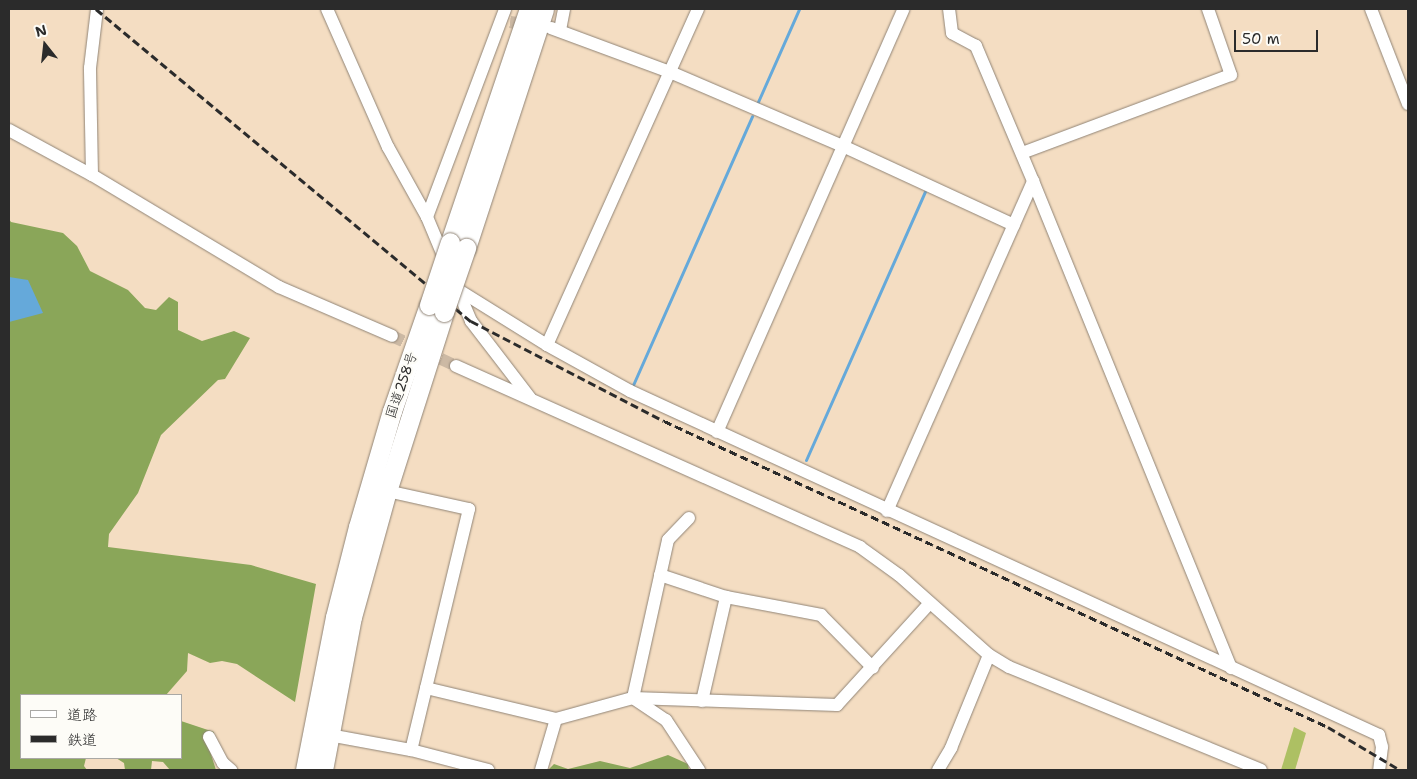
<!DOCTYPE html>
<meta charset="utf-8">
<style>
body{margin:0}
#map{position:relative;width:1417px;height:779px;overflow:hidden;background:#f4ddc2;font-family:"Shantell Sans","Klee One",sans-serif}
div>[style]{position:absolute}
.green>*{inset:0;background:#adc063}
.forest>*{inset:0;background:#8aa659}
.water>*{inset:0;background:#65a9da}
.stream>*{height:3px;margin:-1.5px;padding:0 1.5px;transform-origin:1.5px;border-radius:1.5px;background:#65a9da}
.minor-tunnel>*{height:12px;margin-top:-6px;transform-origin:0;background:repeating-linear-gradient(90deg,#ccb9a4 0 12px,transparent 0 18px)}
.roads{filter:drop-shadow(0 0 1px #908476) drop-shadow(0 0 1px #908476)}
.minor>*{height:12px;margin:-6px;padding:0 6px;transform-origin:6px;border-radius:6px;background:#fff}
.highway>*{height:19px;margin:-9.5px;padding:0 9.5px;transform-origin:9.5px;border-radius:9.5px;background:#fff}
.rail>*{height:3px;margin-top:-1.5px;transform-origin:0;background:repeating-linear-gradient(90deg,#2b2b2b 0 8px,transparent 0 12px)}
.bridges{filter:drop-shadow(0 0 1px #908476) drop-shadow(0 0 1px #908476)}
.highway-bridge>*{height:19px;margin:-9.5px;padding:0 9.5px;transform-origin:9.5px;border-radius:9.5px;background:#fff}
span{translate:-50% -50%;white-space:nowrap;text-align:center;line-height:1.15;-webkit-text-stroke:4.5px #fdfcf7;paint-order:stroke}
.street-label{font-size:14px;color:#2b2b2b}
.frame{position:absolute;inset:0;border:10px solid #2b2b2b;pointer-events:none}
.legend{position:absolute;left:20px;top:694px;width:162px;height:65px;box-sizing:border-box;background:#fdfcf7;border:1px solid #a9a8a5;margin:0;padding:6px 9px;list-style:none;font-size:15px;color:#2b2b2b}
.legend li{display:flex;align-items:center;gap:10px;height:25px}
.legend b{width:25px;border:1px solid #a9a8a5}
.north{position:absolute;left:20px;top:20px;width:50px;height:50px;-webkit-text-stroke:4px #fdfcf7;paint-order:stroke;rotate:344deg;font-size:14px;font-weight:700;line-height:20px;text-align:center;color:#2b2b2b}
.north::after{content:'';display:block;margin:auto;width:18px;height:22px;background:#2b2b2b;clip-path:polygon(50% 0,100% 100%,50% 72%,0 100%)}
.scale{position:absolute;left:1234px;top:30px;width:84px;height:22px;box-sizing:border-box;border:2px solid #2b2b2b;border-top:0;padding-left:6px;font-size:15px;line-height:18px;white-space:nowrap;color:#2b2b2b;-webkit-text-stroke:4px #fdfcf7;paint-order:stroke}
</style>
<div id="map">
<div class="green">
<div style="clip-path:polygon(1294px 727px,1306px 733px,1295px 770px,1281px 770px)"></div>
</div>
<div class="forest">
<div style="clip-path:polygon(9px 219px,11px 222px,63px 233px,77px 246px,90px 271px,128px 290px,145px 308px,156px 310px,169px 297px,178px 302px,178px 330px,202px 341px,234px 331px,250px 338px,225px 379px,218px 380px,161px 435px,138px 493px,109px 534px,108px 547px,251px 565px,316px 584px,295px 702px,237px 664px,222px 661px,210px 663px,188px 653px,187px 671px,166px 695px,21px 695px,21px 758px,86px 758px,84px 766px,87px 770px,9px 770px)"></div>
<div style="clip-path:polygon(181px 721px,214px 732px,213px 743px,209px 748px,216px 770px,170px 770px,163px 762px,152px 761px,151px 770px,125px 770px,124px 763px,116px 758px,181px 758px)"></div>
<div style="clip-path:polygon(668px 755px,688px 764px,689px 770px,548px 770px,554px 764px,568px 769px,600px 761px,630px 768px)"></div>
</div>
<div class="water">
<div style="clip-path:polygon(9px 277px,28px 280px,43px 313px,9px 322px)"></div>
</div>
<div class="stream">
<div style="left:757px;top:104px;width:104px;rotate:-66.1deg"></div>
<div style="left:633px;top:385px;width:294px;rotate:-66.1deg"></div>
<div style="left:806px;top:460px;width:296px;rotate:-66.1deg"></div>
</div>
<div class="minor-tunnel">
<div style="left:510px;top:22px;width:22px;rotate:8deg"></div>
<div style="left:392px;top:336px;width:71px;rotate:25.1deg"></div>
</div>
<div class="roads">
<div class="minor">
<div style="left:327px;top:9px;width:151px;rotate:66.2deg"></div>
<div style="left:388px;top:147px;width:80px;rotate:60.9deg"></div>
<div style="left:427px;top:217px;width:47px;rotate:67.3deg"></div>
<div style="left:1371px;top:9px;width:102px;rotate:68.7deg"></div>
<div style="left:551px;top:28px;width:127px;rotate:20.3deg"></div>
<div style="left:670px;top:72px;width:190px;rotate:23.2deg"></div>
<div style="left:845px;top:147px;width:186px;rotate:24.8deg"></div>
<div style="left:560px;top:30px;width:21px;rotate:-79deg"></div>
<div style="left:9px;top:130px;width:94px;rotate:28.5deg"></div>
<div style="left:92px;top:175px;width:218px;rotate:30.9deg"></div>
<div style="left:279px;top:287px;width:123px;rotate:23.4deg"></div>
<div style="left:1022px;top:153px;width:223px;rotate:-20.5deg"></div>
<div style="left:1231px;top:75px;width:70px;rotate:-109.2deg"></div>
<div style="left:92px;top:175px;width:107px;rotate:-91.1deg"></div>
<div style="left:90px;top:68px;width:59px;rotate:-83.2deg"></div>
<div style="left:1033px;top:181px;width:526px;rotate:67.87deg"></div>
<div style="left:427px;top:217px;width:222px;rotate:-69.4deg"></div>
<div style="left:457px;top:288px;width:36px;rotate:67deg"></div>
<div style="left:471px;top:321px;width:97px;rotate:52.5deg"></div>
<div style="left:457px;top:289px;width:106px;rotate:31.9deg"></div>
<div style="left:547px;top:345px;width:95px;rotate:29deg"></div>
<div style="left:630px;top:391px;width:824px;rotate:24.67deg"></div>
<div style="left:1379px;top:735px;width:12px;rotate:76deg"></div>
<div style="left:1382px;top:747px;width:23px;rotate:97deg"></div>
<div style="left:547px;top:345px;width:368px;rotate:-65.8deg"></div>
<div style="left:456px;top:366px;width:443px;rotate:24.1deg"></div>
<div style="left:860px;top:547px;width:48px;rotate:35.7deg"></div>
<div style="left:899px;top:575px;width:120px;rotate:41.6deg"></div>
<div style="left:989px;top:655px;width:23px;rotate:31deg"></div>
<div style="left:1009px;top:667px;width:272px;rotate:22.2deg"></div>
<div style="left:717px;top:432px;width:462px;rotate:-66.2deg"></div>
<div style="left:387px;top:491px;width:84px;rotate:12.4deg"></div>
<div style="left:469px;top:509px;width:248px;rotate:103.5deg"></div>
<div style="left:887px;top:511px;width:361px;rotate:-66.1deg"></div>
<div style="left:1033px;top:181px;width:147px;rotate:-112.9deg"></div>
<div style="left:976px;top:46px;width:27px;rotate:-152deg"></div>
<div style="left:952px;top:33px;width:24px;rotate:-97deg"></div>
<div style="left:689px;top:518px;width:30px;rotate:134deg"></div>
<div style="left:668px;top:540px;width:162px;rotate:102.5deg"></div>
<div style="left:633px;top:698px;width:40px;rotate:34deg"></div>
<div style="left:666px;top:720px;width:60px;rotate:56.6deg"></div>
<div style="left:660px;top:575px;width:70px;rotate:18.4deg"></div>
<div style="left:726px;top:597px;width:97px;rotate:10.7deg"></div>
<div style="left:821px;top:615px;width:74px;rotate:45.5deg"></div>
<div style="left:426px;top:688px;width:134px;rotate:13.4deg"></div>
<div style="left:556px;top:719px;width:80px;rotate:-15.3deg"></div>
<div style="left:633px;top:698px;width:204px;rotate:2deg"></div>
<div style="left:837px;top:705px;width:137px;rotate:-47.7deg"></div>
<div style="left:702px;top:701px;width:107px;rotate:-77deg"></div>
<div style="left:329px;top:735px;width:83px;rotate:10.4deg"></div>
<div style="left:411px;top:750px;width:80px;rotate:14.6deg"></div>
<div style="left:209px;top:737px;width:30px;rotate:62deg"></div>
<div style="left:223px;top:763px;width:11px;rotate:41deg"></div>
<div style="left:541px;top:770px;width:53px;rotate:-73.6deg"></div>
<div style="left:938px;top:770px;width:26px;rotate:-59deg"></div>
<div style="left:951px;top:748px;width:100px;rotate:-67.8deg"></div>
</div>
<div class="highway">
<div style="left:450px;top:242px;width:246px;rotate:-71.3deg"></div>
<div style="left:466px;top:248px;width:251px;rotate:-71.9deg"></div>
<div style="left:305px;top:770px;width:156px;rotate:-78.9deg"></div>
<div style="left:335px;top:617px;width:93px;rotate:-75.7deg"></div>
<div style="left:358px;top:527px;width:121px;rotate:-73.7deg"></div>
<div style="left:392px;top:411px;width:112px;rotate:-70.8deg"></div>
<div style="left:323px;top:770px;width:156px;rotate:-79.3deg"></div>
<div style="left:352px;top:617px;width:131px;rotate:-74.5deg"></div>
<div style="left:387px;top:491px;width:188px;rotate:-72.3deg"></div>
</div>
</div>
<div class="rail">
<div style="left:96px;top:9px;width:488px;rotate:39.8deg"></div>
<div style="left:471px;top:321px;width:217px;rotate:27.4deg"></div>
<div style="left:664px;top:421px;width:731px;rotate:24.74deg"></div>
<div style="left:1328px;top:727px;width:84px;rotate:30.8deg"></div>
</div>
<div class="bridges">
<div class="highway-bridge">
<div style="left:429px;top:305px;width:66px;rotate:-71.6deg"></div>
<div style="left:444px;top:312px;width:68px;rotate:-71deg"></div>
</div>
</div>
<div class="street-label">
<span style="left:401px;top:385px;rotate:-71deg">国道258号</span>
</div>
<div class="frame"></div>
<ul class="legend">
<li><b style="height:6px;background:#fff"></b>道路</li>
<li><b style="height:6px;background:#2b2b2b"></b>鉄道</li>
</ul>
<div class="north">N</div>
<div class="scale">50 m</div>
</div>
